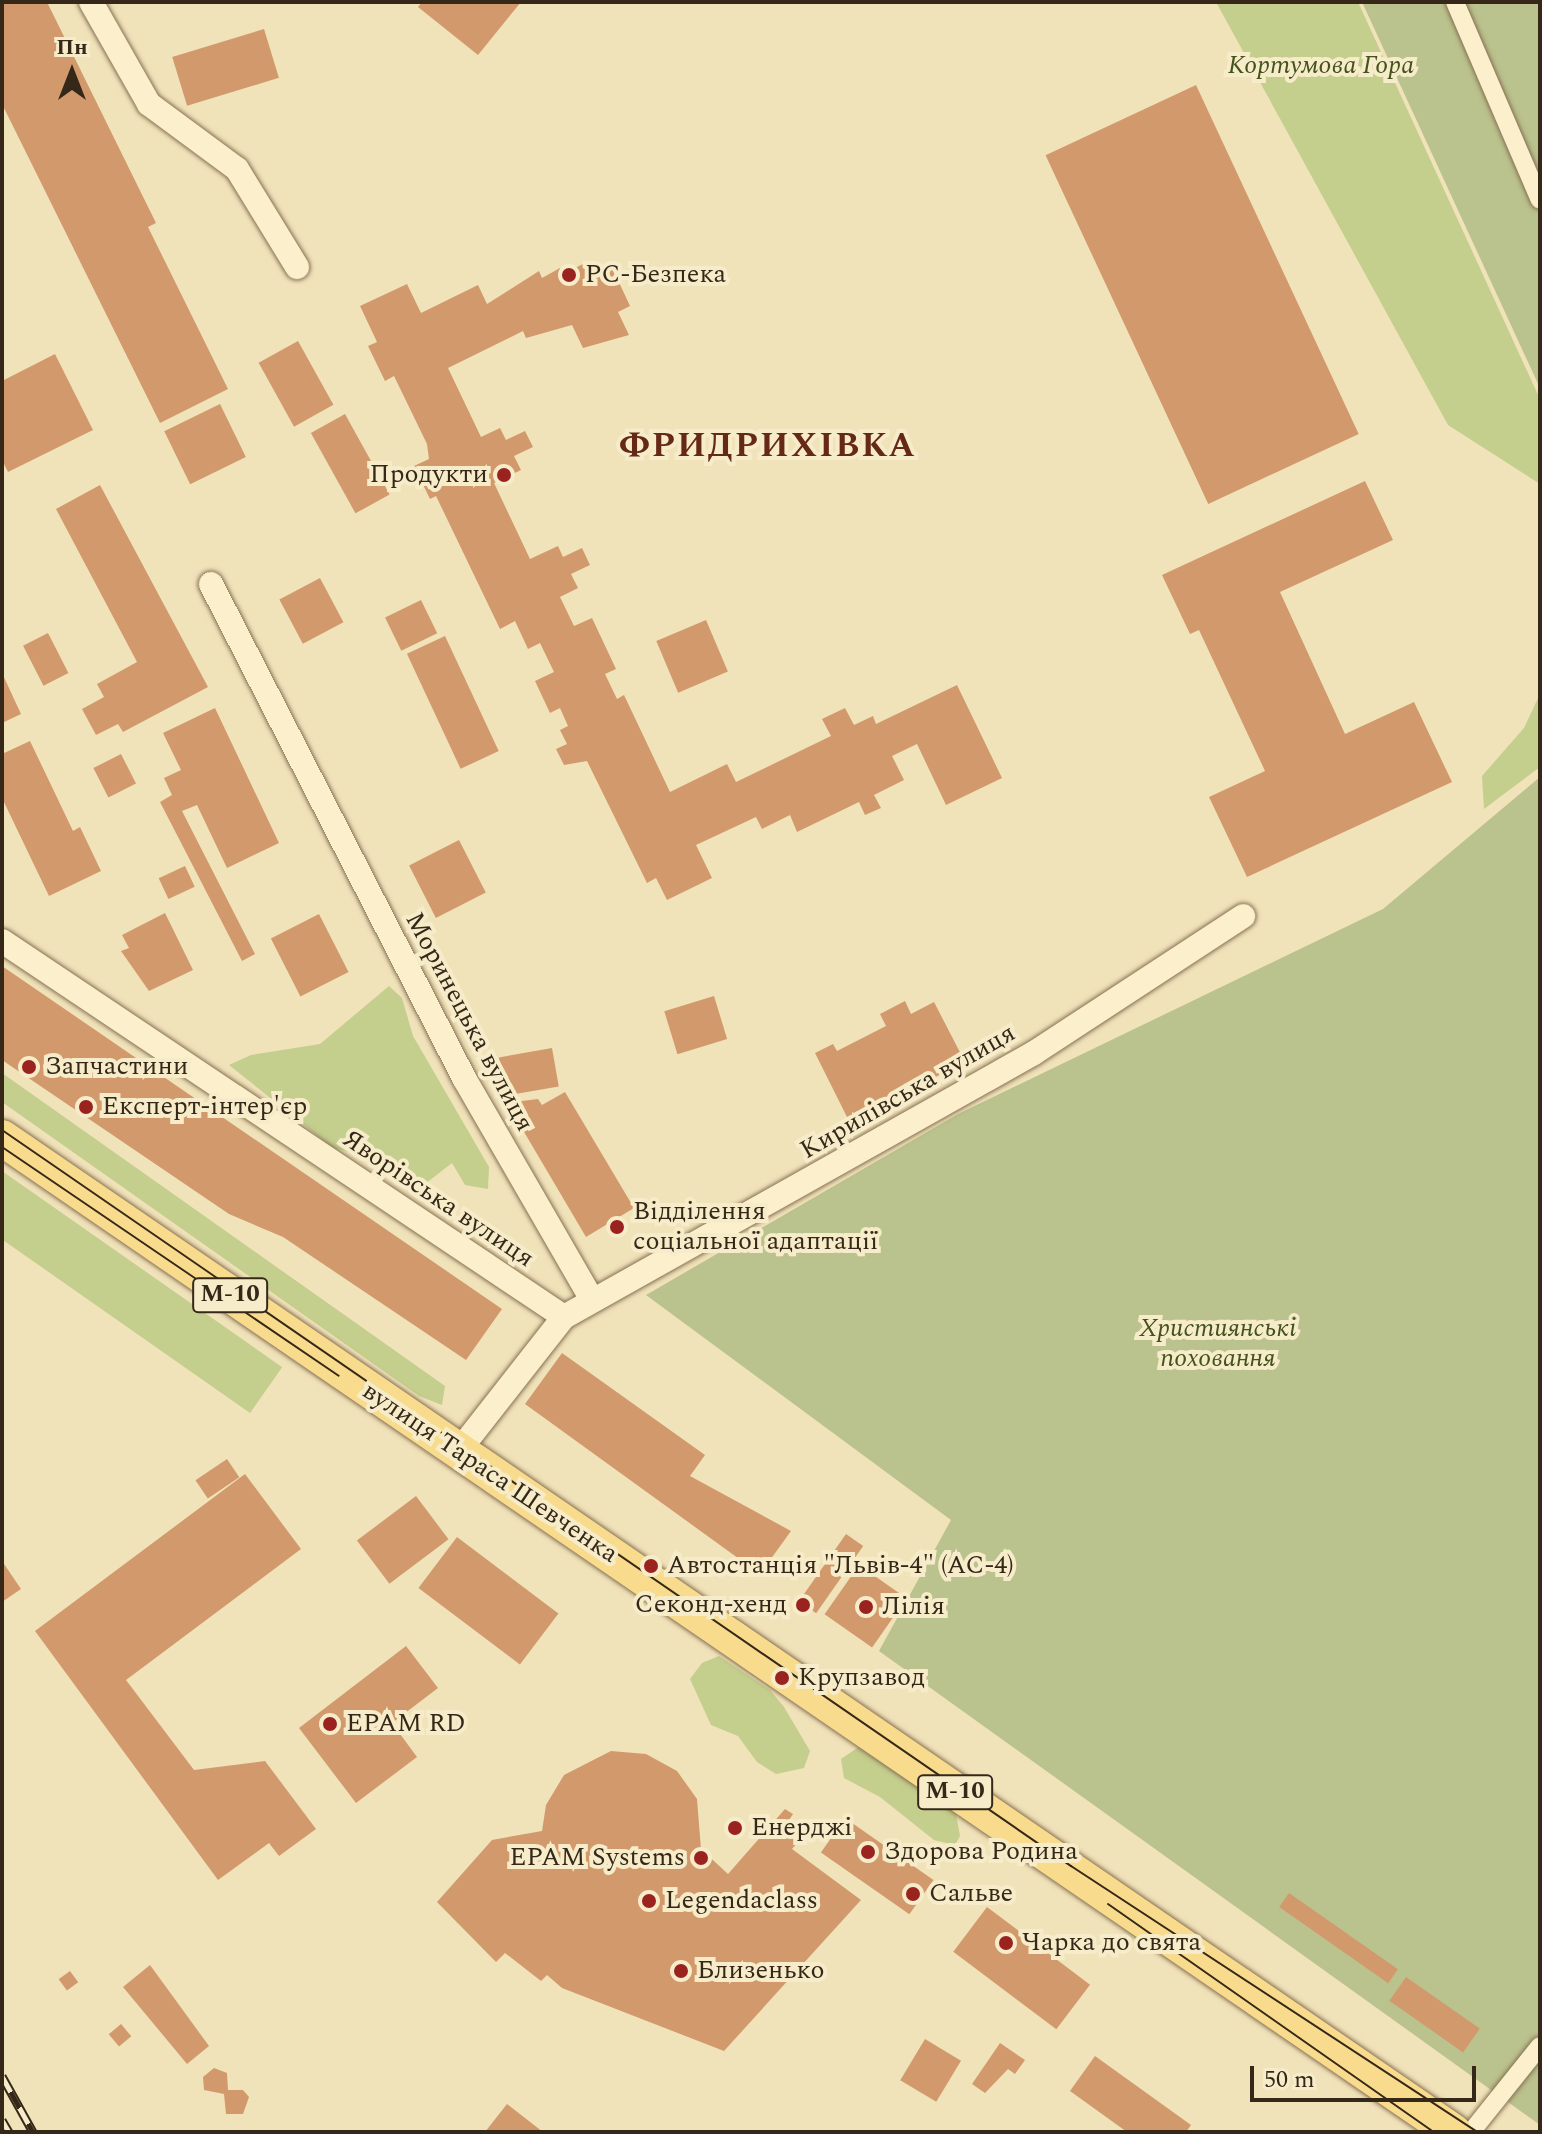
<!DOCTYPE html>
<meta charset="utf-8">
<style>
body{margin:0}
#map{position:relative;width:1542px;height:2134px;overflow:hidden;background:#f0e2b9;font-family:Spectral,serif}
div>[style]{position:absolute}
.green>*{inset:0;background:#c4ce8d;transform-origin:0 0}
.cemetery>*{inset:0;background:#bac28d}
.building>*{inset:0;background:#d29a6c;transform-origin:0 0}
.roads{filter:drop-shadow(0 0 2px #877153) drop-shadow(0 0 2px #877153)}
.pedestrian>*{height:18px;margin:-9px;padding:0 9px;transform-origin:9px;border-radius:9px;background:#fbefcc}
.minor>*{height:24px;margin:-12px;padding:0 12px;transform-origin:12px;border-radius:12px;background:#fbefcc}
.primary>*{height:36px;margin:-18px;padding:0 18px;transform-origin:18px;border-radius:18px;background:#f8db8c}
.tram>*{height:2px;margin:-1px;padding:0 1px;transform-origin:1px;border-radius:1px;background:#352819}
.rail>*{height:9px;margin-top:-4.5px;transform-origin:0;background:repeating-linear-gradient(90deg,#f7ecc9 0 18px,#352819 0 36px);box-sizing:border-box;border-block:2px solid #352819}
.dots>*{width:22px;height:22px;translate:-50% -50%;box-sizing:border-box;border:4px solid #f7ecc9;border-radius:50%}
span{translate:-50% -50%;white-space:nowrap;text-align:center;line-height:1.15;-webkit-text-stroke:8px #f7ecc9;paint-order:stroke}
.shield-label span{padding:2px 6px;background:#f7ecc9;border:2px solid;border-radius:6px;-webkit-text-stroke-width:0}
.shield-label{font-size:24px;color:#352819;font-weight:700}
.park-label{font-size:26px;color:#44531e;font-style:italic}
.poi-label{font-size:26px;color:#352819}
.left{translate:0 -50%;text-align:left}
.right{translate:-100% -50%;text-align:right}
.street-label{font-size:26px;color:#352819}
.district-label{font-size:34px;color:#652916;font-weight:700;letter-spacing:2px}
.frame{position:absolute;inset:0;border:4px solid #352819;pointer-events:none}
.north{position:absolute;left:32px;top:32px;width:80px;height:80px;-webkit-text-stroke:6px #f7ecc9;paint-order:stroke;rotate:0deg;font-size:22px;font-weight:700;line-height:32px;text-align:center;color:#352819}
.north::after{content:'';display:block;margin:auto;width:28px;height:36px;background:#352819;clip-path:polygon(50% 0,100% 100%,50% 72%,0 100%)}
.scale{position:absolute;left:1250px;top:2066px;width:226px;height:36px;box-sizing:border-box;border:4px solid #352819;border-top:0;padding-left:10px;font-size:24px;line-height:28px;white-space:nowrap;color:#352819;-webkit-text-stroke:6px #f7ecc9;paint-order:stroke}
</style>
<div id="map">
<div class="green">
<div style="clip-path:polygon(1216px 2px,1358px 2px,1539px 397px,1540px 484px,1448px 425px)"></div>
<div style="clip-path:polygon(1540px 694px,1540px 767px,1484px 809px,1482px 776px,1524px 728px)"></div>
<div style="clip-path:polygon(389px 986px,402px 998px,413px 1036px,489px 1167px,488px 1189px,465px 1185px,452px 1163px,412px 1194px,385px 1161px,333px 1148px,229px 1065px,251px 1055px,320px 1044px)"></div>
<div style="clip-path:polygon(2px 1073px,445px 1386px,442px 1405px,419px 1396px,2px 1102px)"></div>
<div style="left:2px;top:1171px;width:342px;height:56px;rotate:35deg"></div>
<div style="clip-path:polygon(719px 1656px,770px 1690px,784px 1707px,810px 1751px,804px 1768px,776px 1774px,757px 1762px,738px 1736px,711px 1725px,690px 1679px,702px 1663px)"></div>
<div style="clip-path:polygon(860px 1746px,956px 1814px,960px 1836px,955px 1845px,934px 1840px,880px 1797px,844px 1778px,841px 1759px)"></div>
</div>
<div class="cemetery">
<div style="clip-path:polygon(1362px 2px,1540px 2px,1540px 388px)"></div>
<div style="clip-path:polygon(1540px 777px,1540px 2125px,879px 1651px,951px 1520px,646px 1295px,958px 1114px,1383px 909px)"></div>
</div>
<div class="building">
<div style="clip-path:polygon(2px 2px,47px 2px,156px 223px,148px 227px,228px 389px,160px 423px,2px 104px)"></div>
<div style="clip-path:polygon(422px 2px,521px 2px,478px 55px,418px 7px)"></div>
<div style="left:264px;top:29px;width:51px;height:96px;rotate:73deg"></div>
<div style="left:1196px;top:85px;width:385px;height:166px;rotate:65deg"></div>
<div style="clip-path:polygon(585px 263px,590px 273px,610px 263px,630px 306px,618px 312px,629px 335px,583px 348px,572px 325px,526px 338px,523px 331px,448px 368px,481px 437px,500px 428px,506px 440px,525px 431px,533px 447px,514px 456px,521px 470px,494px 483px,530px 559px,558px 546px,563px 557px,582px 548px,590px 565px,571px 574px,578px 588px,560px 597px,574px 626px,592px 618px,616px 669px,605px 674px,617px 699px,624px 695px,670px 792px,727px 764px,736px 782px,831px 736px,822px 719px,845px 708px,854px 725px,873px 716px,876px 724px,957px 685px,1002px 778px,946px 805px,917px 744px,892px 756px,904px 780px,874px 795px,881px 808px,865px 815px,859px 802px,797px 832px,790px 815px,762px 829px,756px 817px,696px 845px,712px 878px,667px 900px,656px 878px,647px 883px,587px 761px,564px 765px,556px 749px,567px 744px,560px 730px,568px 726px,560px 708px,550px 713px,535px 681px,554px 672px,540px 643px,528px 649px,515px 621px,500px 629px,436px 496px,430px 499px,414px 466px,429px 459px,427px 444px,394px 376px,385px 381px,368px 346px,377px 342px,360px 306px,407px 284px,421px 313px,478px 285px,487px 304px,539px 271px,542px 278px,560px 268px,563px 274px)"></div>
<div style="left:298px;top:341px;width:73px;height:45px;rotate:61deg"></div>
<div style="clip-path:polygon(55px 354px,93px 430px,8px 472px,2px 460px,2px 381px)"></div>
<div style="left:220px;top:404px;width:59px;height:62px;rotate:64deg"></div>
<div style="left:345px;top:414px;width:92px;height:39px;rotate:61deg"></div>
<div style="clip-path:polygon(1365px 481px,1393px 540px,1280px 592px,1345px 734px,1414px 702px,1452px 782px,1247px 877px,1209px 797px,1265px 771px,1199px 630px,1190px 634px,1162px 575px)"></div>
<div style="clip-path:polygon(100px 485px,208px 687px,123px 732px,118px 724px,96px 735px,82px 709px,104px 697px,97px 684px,137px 662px,56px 509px)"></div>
<div style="left:320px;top:578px;width:50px;height:46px;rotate:62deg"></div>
<div style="left:421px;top:600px;width:37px;height:40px;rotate:64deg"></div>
<div style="left:706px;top:620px;width:56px;height:54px;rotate:67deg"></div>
<div style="left:48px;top:633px;width:45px;height:28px;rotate:63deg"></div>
<div style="left:445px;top:636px;width:127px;height:42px;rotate:65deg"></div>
<div style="clip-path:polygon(2px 673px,21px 714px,2px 723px)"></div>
<div style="clip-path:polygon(215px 708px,279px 843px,227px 868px,197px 805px,182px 811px,255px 954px,242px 961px,160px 802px,172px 795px,164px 778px,181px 770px,163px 733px)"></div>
<div style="clip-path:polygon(30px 741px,73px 831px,80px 827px,101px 871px,49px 896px,2px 798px,2px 754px)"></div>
<div style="left:121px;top:754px;width:33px;height:31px;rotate:63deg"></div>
<div style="left:459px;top:840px;width:59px;height:56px;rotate:63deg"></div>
<div style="left:185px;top:866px;width:23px;height:29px;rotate:65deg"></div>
<div style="clip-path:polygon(165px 913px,193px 970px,149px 991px,121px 951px,129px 948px,122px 935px)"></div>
<div style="left:319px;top:914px;width:65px;height:54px;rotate:63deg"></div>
<div style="clip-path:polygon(2px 966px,502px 1309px,466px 1360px,283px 1237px,229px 1214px,2px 1060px)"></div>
<div style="left:714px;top:996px;width:45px;height:52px;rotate:73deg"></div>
<div style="clip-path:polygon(905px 1001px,911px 1014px,934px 1002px,965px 1062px,849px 1121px,815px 1053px,833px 1044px,837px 1051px,886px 1026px,880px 1014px)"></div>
<div style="left:552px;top:1048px;width:39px;height:54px;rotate:80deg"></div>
<div style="clip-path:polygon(565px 1092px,634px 1208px,586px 1237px,507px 1103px,538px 1099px,542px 1105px)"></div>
<div style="clip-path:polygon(562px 1353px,705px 1455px,690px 1476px,791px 1531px,760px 1574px,525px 1404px)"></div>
<div style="left:227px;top:1459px;width:22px;height:38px;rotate:56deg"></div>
<div style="clip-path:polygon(245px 1474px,301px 1549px,126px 1680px,194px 1770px,265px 1761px,316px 1829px,279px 1856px,269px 1843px,218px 1880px,35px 1631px)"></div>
<div style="left:416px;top:1496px;width:54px;height:74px;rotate:53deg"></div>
<div style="left:846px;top:1534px;width:21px;height:82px;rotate:35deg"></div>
<div style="left:457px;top:1537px;width:127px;height:64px;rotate:37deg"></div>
<div style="clip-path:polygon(2px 1561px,21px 1589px,2px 1602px)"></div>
<div style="left:859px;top:1565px;width:58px;height:60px;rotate:35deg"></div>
<div style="clip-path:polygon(406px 1646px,438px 1688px,392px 1723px,417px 1757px,356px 1803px,299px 1728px)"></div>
<div style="clip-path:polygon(611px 1751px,646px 1754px,677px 1771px,697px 1799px,701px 1849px,728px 1874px,785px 1809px,793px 1814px,782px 1831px,798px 1842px,792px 1849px,861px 1900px,724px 2051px,562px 1988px,547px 1975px,541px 1981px,505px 1953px,496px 1962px,437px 1902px,492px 1840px,542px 1831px,546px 1805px,564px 1775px)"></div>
<div style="left:845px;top:1818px;width:108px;height:42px;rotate:35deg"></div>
<div style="left:1289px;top:1893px;width:133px;height:17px;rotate:35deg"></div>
<div style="left:987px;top:1907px;width:129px;height:56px;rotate:37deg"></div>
<div style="clip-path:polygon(150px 1965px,209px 2046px,187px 2064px,123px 1987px)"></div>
<div style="left:70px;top:1971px;width:14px;height:14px;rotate:54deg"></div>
<div style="left:1406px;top:1977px;width:90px;height:29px;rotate:35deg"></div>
<div style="left:121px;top:2024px;width:16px;height:16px;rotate:50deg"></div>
<div style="left:925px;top:2039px;width:42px;height:48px;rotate:31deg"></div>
<div style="clip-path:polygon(1000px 2043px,1025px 2060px,1015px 2074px,1008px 2069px,985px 2093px,972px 2084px)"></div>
<div style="clip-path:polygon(1095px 2056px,1191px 2125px,1186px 2132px,1127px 2132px,1070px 2091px)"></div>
<div style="clip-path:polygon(214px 2068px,227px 2073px,228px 2090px,243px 2090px,249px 2097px,243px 2114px,226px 2114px,224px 2094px,204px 2090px,203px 2077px)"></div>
<div style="clip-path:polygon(507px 2104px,543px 2132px,485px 2132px)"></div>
</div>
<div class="roads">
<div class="pedestrian">
<div style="left:1455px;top:2px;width:215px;rotate:66.8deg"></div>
<div style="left:1471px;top:2132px;width:110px;rotate:-51.3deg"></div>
</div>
<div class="minor">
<div style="left:91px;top:2px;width:117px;rotate:60.4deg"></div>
<div style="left:149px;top:104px;width:109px;rotate:36.5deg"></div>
<div style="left:237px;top:169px;width:115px;rotate:58.5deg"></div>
<div style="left:211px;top:584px;width:555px;rotate:62.88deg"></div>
<div style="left:464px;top:1078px;width:256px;rotate:60deg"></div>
<div style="left:2px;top:941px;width:676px;rotate:33.78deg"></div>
<div style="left:458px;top:1452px;width:172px;rotate:-51.9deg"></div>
<div style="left:564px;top:1317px;width:539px;rotate:-29.32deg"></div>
<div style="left:1034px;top:1053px;width:250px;rotate:-33.2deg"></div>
</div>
<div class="primary">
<div style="left:2px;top:1138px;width:1759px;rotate:34.41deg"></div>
</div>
</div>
<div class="tram">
<div style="left:2px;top:1130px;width:1298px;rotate:34.55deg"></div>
<div style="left:1071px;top:1866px;width:485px;rotate:33.2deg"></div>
<div style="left:2px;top:1147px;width:407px;rotate:34.2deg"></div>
<div style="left:1108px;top:1904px;width:398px;rotate:35deg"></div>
</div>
<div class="rail">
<div style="left:2px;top:2076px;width:64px;rotate:61deg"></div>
<div style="left:2px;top:2120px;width:14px;rotate:60deg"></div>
</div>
<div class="dots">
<div style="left:569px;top:275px;background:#9a231f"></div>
<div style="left:504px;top:475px;background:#9a231f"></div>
<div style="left:29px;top:1067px;background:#9a231f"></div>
<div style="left:86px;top:1107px;background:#9a231f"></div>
<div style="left:617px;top:1227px;background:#9a231f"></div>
<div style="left:651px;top:1566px;background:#9a231f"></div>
<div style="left:803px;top:1605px;background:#9a231f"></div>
<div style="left:866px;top:1607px;background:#9a231f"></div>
<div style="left:782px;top:1678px;background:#9a231f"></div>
<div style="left:330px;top:1724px;background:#9a231f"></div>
<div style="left:735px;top:1828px;background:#9a231f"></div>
<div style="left:868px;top:1852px;background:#9a231f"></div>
<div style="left:701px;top:1858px;background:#9a231f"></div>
<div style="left:913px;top:1894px;background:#9a231f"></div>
<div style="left:649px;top:1901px;background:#9a231f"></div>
<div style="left:1006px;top:1943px;background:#9a231f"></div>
<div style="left:681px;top:1971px;background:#9a231f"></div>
</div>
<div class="shield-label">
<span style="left:230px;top:1295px">М-10</span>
<span style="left:955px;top:1792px">М-10</span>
</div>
<div class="park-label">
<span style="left:1321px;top:66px">Кортумова Гора</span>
<span style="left:1218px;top:1344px">Християнські<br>поховання</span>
</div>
<div class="poi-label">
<span class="left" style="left:585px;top:275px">РС-Безпека</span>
<span class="right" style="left:488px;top:475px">Продукти</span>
<span class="left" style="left:45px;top:1067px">Запчастини</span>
<span class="left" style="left:102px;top:1107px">Експерт-інтер'єр</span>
<span class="left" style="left:633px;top:1227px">Відділення<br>соціальної адаптації</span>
<span class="left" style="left:667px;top:1566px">Автостанція "Львів-4" (АС-4)</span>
<span class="right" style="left:787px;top:1605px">Секонд-хенд</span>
<span class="left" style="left:882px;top:1607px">Лілія</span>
<span class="left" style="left:798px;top:1678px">Крупзавод</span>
<span class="left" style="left:346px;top:1724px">EPAM RD</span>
<span class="left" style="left:751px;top:1828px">Енерджі</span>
<span class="left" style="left:884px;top:1852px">Здорова Родина</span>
<span class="right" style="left:685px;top:1858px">EPAM Systems</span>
<span class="left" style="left:929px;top:1894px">Сальве</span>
<span class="left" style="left:665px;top:1901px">Legendaclass</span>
<span class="left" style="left:1022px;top:1943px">Чарка до свята</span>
<span class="left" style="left:697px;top:1971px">Близенько</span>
</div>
<div class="street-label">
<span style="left:469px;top:1022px;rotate:62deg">Моринецька вулиця</span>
<span style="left:908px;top:1092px;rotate:-30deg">Кирилівська вулиця</span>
<span style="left:438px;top:1199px;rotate:34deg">Яворівська вулиця</span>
<span style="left:490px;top:1473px;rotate:34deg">вулиця Тараса Шевченка</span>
</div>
<div class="district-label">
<span style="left:768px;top:447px">ФРИДРИХІВКА</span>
</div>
<div class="frame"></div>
<div class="north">Пн</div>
<div class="scale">50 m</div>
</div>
